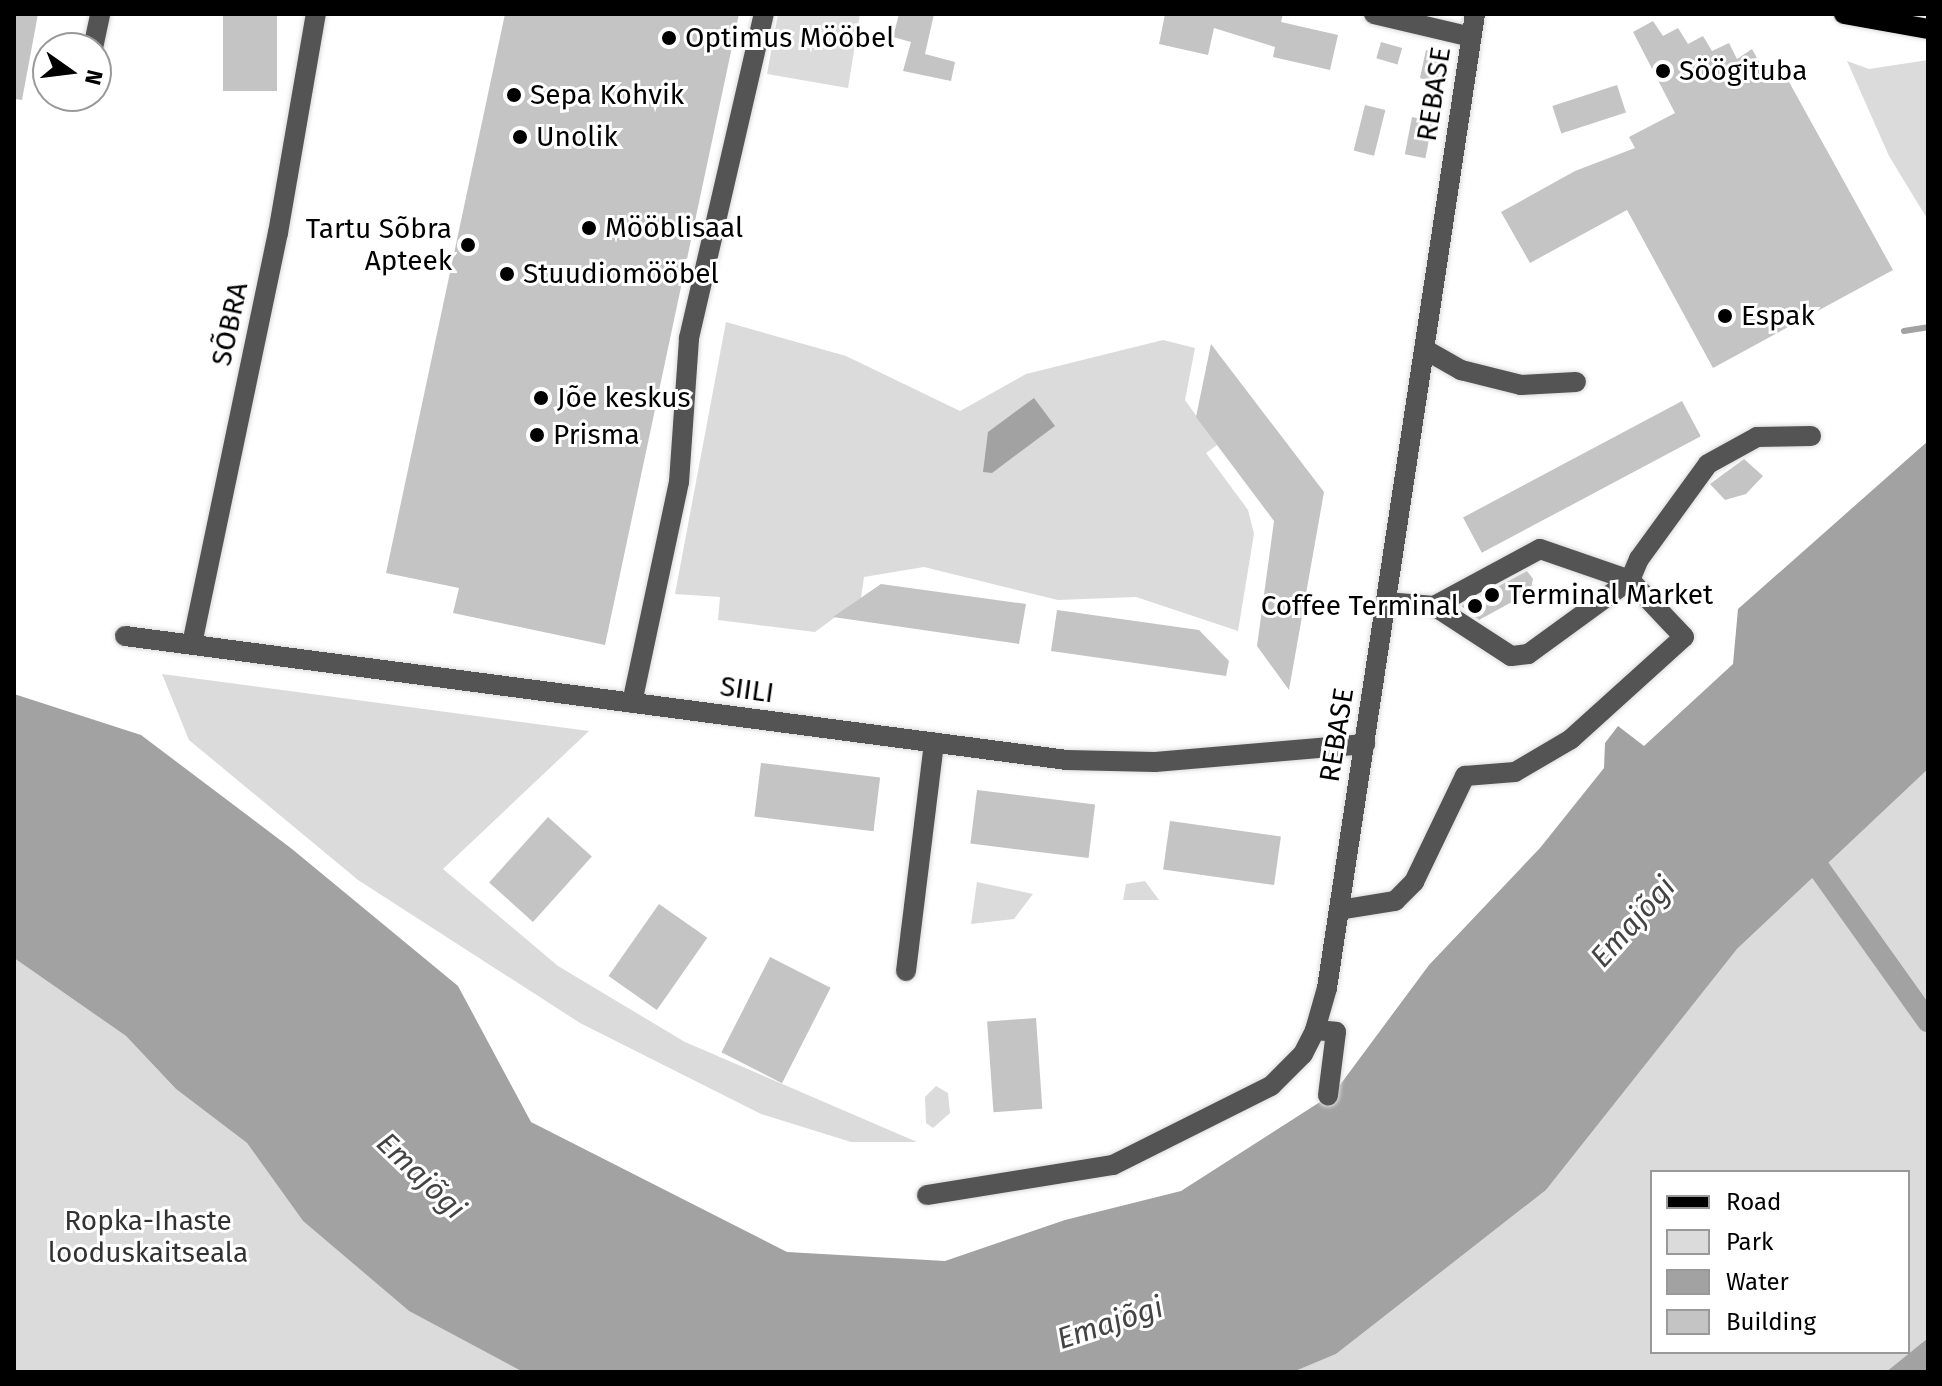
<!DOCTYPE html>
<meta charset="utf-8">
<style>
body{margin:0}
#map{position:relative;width:1942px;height:1386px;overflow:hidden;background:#fff;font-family:"Fira Sans",sans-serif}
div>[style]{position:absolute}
.green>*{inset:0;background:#dbdbdb}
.water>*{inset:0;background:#a2a2a2}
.stream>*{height:6px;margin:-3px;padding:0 3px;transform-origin:3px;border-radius:3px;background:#a2a2a2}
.canal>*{height:22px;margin:-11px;padding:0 11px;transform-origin:11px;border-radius:11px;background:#a2a2a2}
.building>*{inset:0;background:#c4c4c4;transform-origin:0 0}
.roads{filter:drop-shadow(0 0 2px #dbdbdb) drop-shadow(0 0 2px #dbdbdb)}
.minor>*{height:20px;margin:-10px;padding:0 10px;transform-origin:10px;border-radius:10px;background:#545454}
.major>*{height:20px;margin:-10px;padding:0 10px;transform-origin:10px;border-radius:10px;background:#000}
.dots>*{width:22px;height:22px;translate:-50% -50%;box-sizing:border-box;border:4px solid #fff;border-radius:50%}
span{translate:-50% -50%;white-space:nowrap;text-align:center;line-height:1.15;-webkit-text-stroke:6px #fff;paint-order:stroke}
.poi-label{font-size:28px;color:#000}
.left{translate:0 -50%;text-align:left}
.right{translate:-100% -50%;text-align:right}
.street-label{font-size:28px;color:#000}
.park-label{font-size:28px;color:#323232}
.water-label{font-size:30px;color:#434343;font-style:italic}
.frame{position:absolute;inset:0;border:16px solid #000;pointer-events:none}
.legend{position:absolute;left:1650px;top:1170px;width:260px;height:184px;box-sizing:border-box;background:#fff;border:2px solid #999;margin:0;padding:10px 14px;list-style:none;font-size:24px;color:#000}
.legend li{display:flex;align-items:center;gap:16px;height:40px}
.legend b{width:40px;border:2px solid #999}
.north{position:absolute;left:32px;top:32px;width:80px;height:80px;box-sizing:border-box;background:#fff;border:2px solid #999;border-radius:50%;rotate:104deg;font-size:22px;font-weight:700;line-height:32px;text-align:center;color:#000}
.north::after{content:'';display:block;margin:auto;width:28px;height:36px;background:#000;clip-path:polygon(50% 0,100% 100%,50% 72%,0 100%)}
</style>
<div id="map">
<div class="green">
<div style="clip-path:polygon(778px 14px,860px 14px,848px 88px,767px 74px)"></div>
<div style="clip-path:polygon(1928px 60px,1928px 220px,1889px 156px,1847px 61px,1869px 69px)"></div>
<div style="clip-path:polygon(726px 322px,846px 356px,960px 411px,1026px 374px,1163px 340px,1195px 348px,1185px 400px,1217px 445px,1206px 453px,1248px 510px,1254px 534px,1238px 631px,1136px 597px,1058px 600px,924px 567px,864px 577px,861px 598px,815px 632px,718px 620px,720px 597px,675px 594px)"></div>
<div style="clip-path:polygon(162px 674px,589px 731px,443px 869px,558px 966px,685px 1042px,917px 1142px,851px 1142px,761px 1114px,580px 1023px,358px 880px,189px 740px)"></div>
<div style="clip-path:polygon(evenodd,1928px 769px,1928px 1338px,1886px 1372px,1293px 1372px,1336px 1354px,1546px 1190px,1737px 949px,1928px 769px,1652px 1172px,1908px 1172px,1908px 1352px,1652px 1352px,1652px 1172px)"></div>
<div style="clip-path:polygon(1145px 881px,1159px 900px,1123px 900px,1126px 884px)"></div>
<div style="clip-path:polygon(977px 882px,1033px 894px,1014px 919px,971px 924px)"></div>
<div style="clip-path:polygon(14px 958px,126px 1036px,176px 1089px,247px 1143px,303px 1221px,409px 1311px,523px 1372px,14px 1372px)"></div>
<div style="clip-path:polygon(936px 1086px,948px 1093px,950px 1113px,933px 1128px,926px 1123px,925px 1097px)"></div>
</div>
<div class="water">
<div style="clip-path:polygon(1034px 398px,1055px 426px,992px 473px,983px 472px,988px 432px)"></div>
<div style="clip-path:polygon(1928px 441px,1928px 769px,1737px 949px,1546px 1190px,1336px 1354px,1293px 1372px,523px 1372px,409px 1311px,303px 1221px,247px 1143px,176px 1089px,126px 1036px,14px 958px,14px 694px,141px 735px,292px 849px,458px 986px,531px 1122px,787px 1252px,945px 1261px,1065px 1220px,1181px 1191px,1334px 1093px,1429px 965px,1540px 848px,1604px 768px,1605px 743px,1618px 726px,1644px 746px,1733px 664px,1738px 609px)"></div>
<div style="clip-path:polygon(1928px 1338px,1928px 1372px,1886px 1372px)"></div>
</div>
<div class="stream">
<div style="left:1904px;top:331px;width:24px;rotate:-9deg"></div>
</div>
<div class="canal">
<div style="left:1803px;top:846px;width:215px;rotate:54.5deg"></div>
</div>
<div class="building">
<div style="clip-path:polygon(14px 14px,38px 14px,22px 100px,14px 99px)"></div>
<div style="left:223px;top:14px;width:54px;height:77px"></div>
<div style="clip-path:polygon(505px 14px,739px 14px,605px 645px,453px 613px,459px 588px,386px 573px)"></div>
<div style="clip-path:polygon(899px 14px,934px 14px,925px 54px,955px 62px,951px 81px,903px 71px,911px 42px,893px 37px)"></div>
<div style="clip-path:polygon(1165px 14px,1283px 14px,1281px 22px,1338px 35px,1330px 70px,1273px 57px,1275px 47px,1214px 28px,1208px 55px,1159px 44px)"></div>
<div style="clip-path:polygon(1653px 21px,1663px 36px,1678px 28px,1688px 44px,1703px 36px,1712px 51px,1729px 43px,1737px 59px,1752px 49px,1763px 69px,1778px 62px,1893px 270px,1713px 368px,1627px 210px,1530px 263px,1501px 212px,1575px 171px,1635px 148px,1629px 137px,1675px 113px,1633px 32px)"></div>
<div style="left:1381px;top:42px;width:22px;height:17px;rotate:16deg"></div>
<div style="clip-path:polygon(1426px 50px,1442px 55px,1440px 84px,1420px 78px)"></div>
<div style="left:1617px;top:85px;width:29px;height:68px;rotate:72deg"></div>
<div style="left:1365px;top:105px;width:21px;height:47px;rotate:14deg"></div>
<div style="left:1412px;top:117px;width:21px;height:38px;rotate:11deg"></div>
<div style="clip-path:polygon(1211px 344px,1324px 492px,1289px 690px,1257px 646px,1274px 521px,1196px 417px)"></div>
<div style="left:1682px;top:401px;width:40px;height:248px;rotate:62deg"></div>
<div style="clip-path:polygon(1744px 459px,1763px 476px,1746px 494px,1725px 500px,1710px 484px)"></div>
<div style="clip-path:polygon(1527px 571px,1533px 579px,1530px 592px,1479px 620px,1461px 606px)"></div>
<div style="clip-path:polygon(881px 584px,1026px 604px,1019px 644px,833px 617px)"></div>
<div style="clip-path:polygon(1057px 610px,1199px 630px,1229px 661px,1226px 676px,1051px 651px)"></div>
<div style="left:761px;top:763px;width:120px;height:54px;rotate:7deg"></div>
<div style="left:977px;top:790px;width:119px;height:54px;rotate:7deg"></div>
<div style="left:548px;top:817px;width:59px;height:88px;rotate:42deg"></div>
<div style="left:1170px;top:821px;width:112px;height:49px;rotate:8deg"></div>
<div style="left:659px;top:904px;width:59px;height:88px;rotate:35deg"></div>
<div style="left:770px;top:957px;width:68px;height:107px;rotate:27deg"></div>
<div style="left:1036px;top:1018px;width:91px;height:49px;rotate:86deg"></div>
</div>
<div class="roads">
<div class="minor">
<div style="left:1374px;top:14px;width:100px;rotate:13.3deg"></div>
<div style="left:93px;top:48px;width:35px;rotate:-78deg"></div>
<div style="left:1424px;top:349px;width:43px;rotate:29.6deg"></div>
<div style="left:1461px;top:370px;width:62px;rotate:14deg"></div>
<div style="left:1521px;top:385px;width:55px;rotate:-3.1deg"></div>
<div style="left:1434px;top:606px;width:120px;rotate:-28.3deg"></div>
<div style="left:1540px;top:549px;width:95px;rotate:19deg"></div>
<div style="left:1630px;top:580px;width:23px;rotate:-67deg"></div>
<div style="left:1639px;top:559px;width:117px;rotate:-54deg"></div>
<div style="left:1708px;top:464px;width:56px;rotate:-28.9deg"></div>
<div style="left:1757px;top:437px;width:54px;rotate:-1.1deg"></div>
<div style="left:125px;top:636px;width:950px;rotate:7.5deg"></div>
<div style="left:1067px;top:760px;width:88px;rotate:1.3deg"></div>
<div style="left:1155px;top:762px;width:211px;rotate:-4.9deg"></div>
<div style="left:192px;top:644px;width:420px;rotate:-78.2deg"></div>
<div style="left:278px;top:233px;width:222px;rotate:-80.2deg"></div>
<div style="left:632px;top:703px;width:226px;rotate:-78deg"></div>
<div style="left:679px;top:482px;width:144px;rotate:-86deg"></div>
<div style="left:689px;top:338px;width:333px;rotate:-77deg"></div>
<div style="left:1339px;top:910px;width:57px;rotate:-9.1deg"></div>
<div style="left:1395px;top:901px;width:27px;rotate:-45deg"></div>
<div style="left:1414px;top:882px;width:118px;rotate:-64.3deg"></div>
<div style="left:1465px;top:776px;width:50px;rotate:-4.6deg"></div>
<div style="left:1515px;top:772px;width:65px;rotate:-30.5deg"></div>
<div style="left:1571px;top:739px;width:152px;rotate:-42.1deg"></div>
<div style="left:1684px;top:637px;width:79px;rotate:-133.5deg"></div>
<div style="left:1630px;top:580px;width:126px;rotate:144deg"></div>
<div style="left:1528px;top:654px;width:17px;rotate:173deg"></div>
<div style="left:1511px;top:656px;width:92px;rotate:-147deg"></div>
<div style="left:1434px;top:606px;width:48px;rotate:-175.2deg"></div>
<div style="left:906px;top:971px;width:230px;rotate:-83deg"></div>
<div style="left:1315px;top:1030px;width:21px;rotate:5deg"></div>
<div style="left:1336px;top:1032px;width:64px;rotate:97.2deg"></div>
<div style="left:927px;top:1195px;width:188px;rotate:-9.2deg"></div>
<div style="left:1113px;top:1165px;width:177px;rotate:-26.6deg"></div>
<div style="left:1271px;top:1086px;width:45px;rotate:-45deg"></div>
<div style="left:1303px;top:1054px;width:27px;rotate:-63deg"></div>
<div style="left:1315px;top:1030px;width:44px;rotate:-74.1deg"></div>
<div style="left:1327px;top:988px;width:985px;rotate:-81.36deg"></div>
</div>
<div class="major">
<div style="left:1844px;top:14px;width:85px;rotate:10.1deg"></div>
</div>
</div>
<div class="dots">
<div style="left:669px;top:38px;background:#000"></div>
<div style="left:1663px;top:71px;background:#000"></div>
<div style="left:514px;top:95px;background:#000"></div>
<div style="left:520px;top:137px;background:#000"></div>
<div style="left:589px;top:228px;background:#000"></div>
<div style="left:468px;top:245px;background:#000"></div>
<div style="left:507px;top:274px;background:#000"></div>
<div style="left:1725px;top:316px;background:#000"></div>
<div style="left:541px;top:398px;background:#000"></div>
<div style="left:537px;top:435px;background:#000"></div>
<div style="left:1492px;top:595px;background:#000"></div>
<div style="left:1475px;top:606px;background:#000"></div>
</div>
<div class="poi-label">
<span class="left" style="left:685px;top:38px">Optimus Mööbel</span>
<span class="left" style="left:1679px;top:71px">Söögituba</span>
<span class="left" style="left:530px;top:95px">Sepa Kohvik</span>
<span class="left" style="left:536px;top:137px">Unolik</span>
<span class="left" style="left:605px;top:228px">Mööblisaal</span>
<span class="right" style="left:452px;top:245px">Tartu Sõbra<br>Apteek</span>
<span class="left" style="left:523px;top:274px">Stuudiomööbel</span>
<span class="left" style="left:1741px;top:316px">Espak</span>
<span class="left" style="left:557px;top:398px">Jõe keskus</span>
<span class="left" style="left:553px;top:435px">Prisma</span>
<span class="left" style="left:1508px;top:595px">Terminal Market</span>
<span class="right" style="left:1459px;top:606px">Coffee Terminal</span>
</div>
<div class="street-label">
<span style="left:1434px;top:94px;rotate:-81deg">REBASE</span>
<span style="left:230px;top:324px;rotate:-78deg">SÕBRA</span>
<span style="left:747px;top:690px;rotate:8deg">SIILI</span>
<span style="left:1337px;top:735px;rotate:-81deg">REBASE</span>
</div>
<div class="park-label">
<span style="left:148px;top:1237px">Ropka-Ihaste<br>looduskaitseala</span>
</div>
<div class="water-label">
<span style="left:1633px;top:922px;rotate:-48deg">Emajõgi</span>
<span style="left:421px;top:1176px;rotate:44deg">Emajõgi</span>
<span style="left:1110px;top:1323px;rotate:-18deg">Emajõgi</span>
</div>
<div class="frame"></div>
<ul class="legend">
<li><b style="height:10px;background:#000"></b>Road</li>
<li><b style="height:22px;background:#dbdbdb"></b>Park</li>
<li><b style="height:22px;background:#a2a2a2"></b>Water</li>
<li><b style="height:22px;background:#c4c4c4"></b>Building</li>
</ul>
<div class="north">N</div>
</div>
